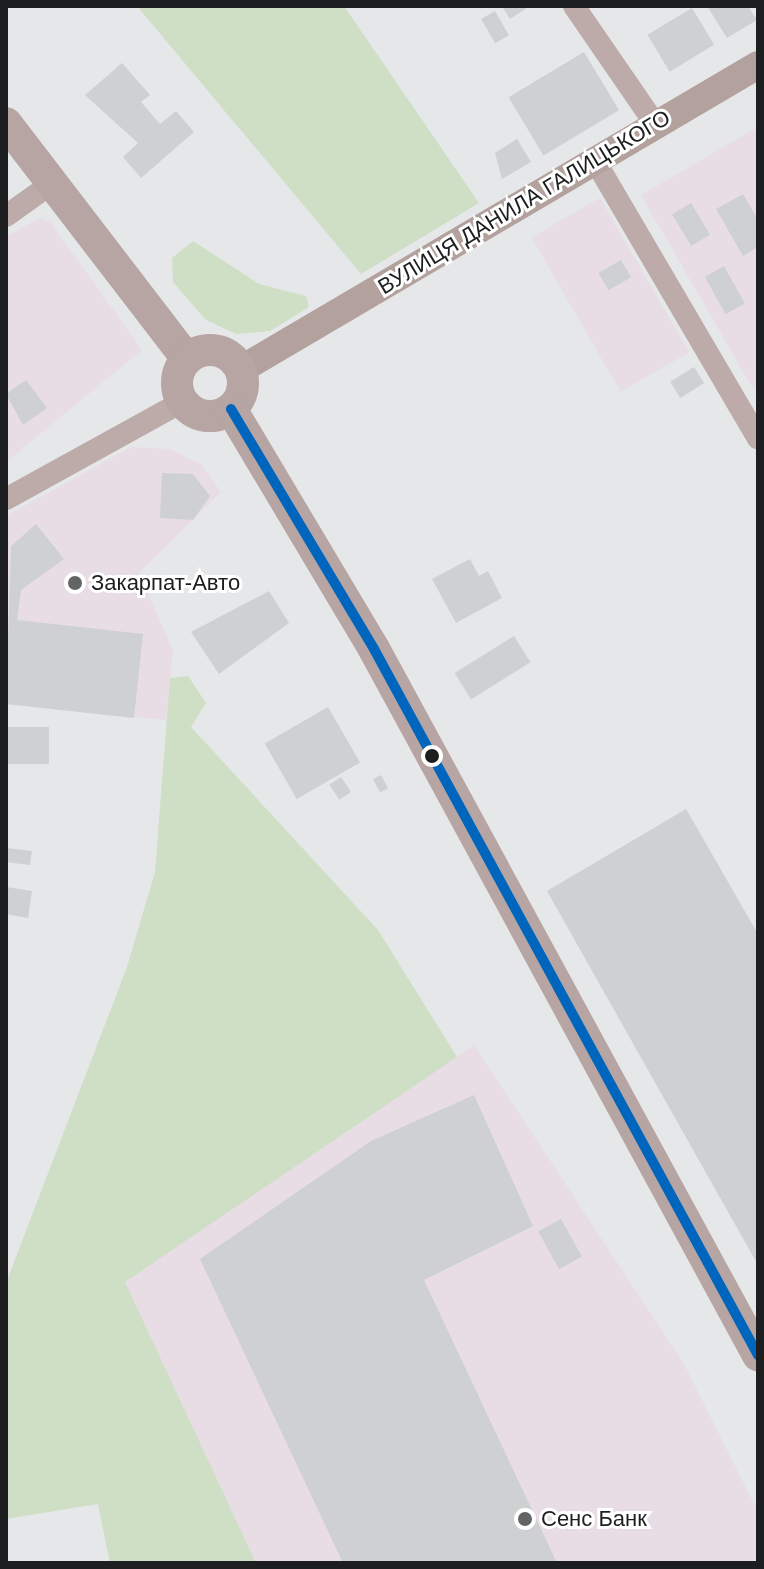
<!DOCTYPE html>
<meta charset="utf-8">
<style>
body{margin:0}
#map{position:relative;width:764px;height:1569px;overflow:hidden;background:#e5e7e9;font-family:Arial,sans-serif}
div>[style]{position:absolute}
.commercial>*{inset:0;background:#e8dde5;transform-origin:0 0}
.green>*{inset:0;background:#cfdfc6}
.building>*{inset:0;background:#ced0d1;transform-origin:0 0}
.minor>*{height:22px;margin:-11px;padding:0 11px;transform-origin:11px;border-radius:11px;background:#bcaba8}
.major>*{height:28px;margin:-14px;padding:0 14px;transform-origin:14px;border-radius:14px;background:#b3a19e}
.highway>*{height:32px;margin:-16px;padding:0 16px;transform-origin:16px;border-radius:16px;background:#b6a5a2}
.highway>.ring{margin:-16px;padding:0;box-sizing:content-box;background:none;border:32px solid #b6a5a2;border-radius:50%}
.bus-1>*{height:10px;margin:-5px;padding:0 5px;transform-origin:5px;border-radius:5px;background:#0065bd}
.dots>*{width:22px;height:22px;translate:-50% -50%;box-sizing:border-box;border:4px solid #fff;border-radius:50%}
span{translate:-50% -50%;white-space:nowrap;text-align:center;line-height:1.15;-webkit-text-stroke:6px #fff;paint-order:stroke}
.street-label{font-size:22px;color:#1d1e1f}
.poi-label{font-size:22px;color:#1d1e1f}
.left{translate:0 -50%;text-align:left}
.frame{position:absolute;inset:0;border:8px solid #1d1e1f;pointer-events:none}
</style>
<div id="map">
<div class="commercial">
<div style="clip-path:polygon(758px 127px,758px 384px,752px 387px,641px 195px)"></div>
<div style="left:600px;top:198px;width:178px;height:79px;rotate:60deg"></div>
<div style="clip-path:polygon(40px 218px,50px 222px,142px 350px,6px 462px,6px 237px)"></div>
<div style="clip-path:polygon(131px 447px,169px 449px,201px 464px,221px 492px,139px 573px,173px 650px,166px 720px,6px 704px,6px 516px)"></div>
<div style="clip-path:polygon(474px 1045px,684px 1364px,758px 1512px,758px 1563px,256px 1563px,124px 1282px)"></div>
</div>
<div class="green">
<div style="clip-path:polygon(137px 6px,344px 6px,479px 203px,361px 274px)"></div>
<div style="clip-path:polygon(193px 241px,259px 284px,306px 296px,309px 307px,270px 331px,236px 334px,206px 320px,173px 282px,172px 258px)"></div>
<div style="clip-path:polygon(188px 676px,206px 703px,191px 727px,378px 930px,457px 1057px,125px 1282px,256px 1563px,110px 1563px,98px 1504px,6px 1519px,6px 1283px,127px 967px,155px 872px,170px 678px)"></div>
</div>
<div class="building">
<div style="clip-path:polygon(502px 6px,530px 6px,510px 19px)"></div>
<div style="clip-path:polygon(707px 6px,748px 6px,757px 20px,727px 38px)"></div>
<div style="left:692px;top:8px;width:43px;height:52px;rotate:59deg"></div>
<div style="left:495px;top:11px;width:28px;height:16px;rotate:60deg"></div>
<div style="left:584px;top:52px;width:68px;height:88px;rotate:59deg"></div>
<div style="clip-path:polygon(122px 63px,150px 95px,141px 102px,160px 124px,176px 111px,194px 132px,141px 178px,123px 157px,138px 143px,85px 95px)"></div>
<div style="clip-path:polygon(517px 139px,531px 162px,502px 179px,495px 153px)"></div>
<div style="clip-path:polygon(743px 194px,758px 220px,758px 247px,743px 256px,716px 209px)"></div>
<div style="left:691px;top:203px;width:37px;height:22px;rotate:59deg"></div>
<div style="left:621px;top:260px;width:20px;height:26px;rotate:60deg"></div>
<div style="left:724px;top:266px;width:43px;height:22px;rotate:61deg"></div>
<div style="left:694px;top:367px;width:19px;height:28px;rotate:58deg"></div>
<div style="clip-path:polygon(26px 380px,47px 408px,23px 425px,6px 394px)"></div>
<div style="clip-path:polygon(162px 473px,193px 474px,210px 496px,193px 520px,160px 518px)"></div>
<div style="clip-path:polygon(36px 524px,64px 559px,21px 590px,17px 620px,143px 634px,134px 718px,6px 704px,11px 546px)"></div>
<div style="clip-path:polygon(470px 559px,479px 576px,488px 571px,502px 598px,456px 623px,432px 579px)"></div>
<div style="clip-path:polygon(269px 591px,289px 623px,219px 674px,191px 632px)"></div>
<div style="left:514px;top:636px;width:31px;height:70px;rotate:58deg"></div>
<div style="left:328px;top:707px;width:64px;height:73px;rotate:60deg"></div>
<div style="left:49px;top:727px;width:37px;height:42px;rotate:90deg"></div>
<div style="left:381px;top:775px;width:15px;height:9px;rotate:62deg"></div>
<div style="left:341px;top:777px;width:18px;height:14px;rotate:56deg"></div>
<div style="clip-path:polygon(686px 809px,758px 934px,758px 1265px,547px 891px)"></div>
<div style="left:7px;top:848px;width:25px;height:14px;rotate:7deg"></div>
<div style="clip-path:polygon(6px 887px,32px 891px,28px 918px,6px 914px)"></div>
<div style="clip-path:polygon(474px 1095px,533px 1226px,424px 1280px,557px 1563px,343px 1563px,200px 1259px,371px 1141px)"></div>
<div style="left:561px;top:1219px;width:43px;height:26px;rotate:61deg"></div>
</div>
<div class="minor">
<div style="left:574px;top:6px;width:143px;rotate:55.5deg"></div>
<div style="left:594px;top:159px;width:324px;rotate:59.6deg"></div>
<div style="left:6px;top:216px;width:60px;rotate:-35.5deg"></div>
<div style="left:6px;top:499px;width:201px;rotate:-28.9deg"></div>
</div>
<div class="major">
<div style="left:240px;top:370px;width:601px;rotate:-30.49deg"></div>
</div>
<div class="highway">
<div style="left:6px;top:123px;width:297px;rotate:52.5deg"></div>
<div class="ring" style="left:177px;top:350px;width:34px;height:34px"></div>
<div style="left:231px;top:409px;width:279px;rotate:59.2deg"></div>
<div style="left:374px;top:649px;width:804px;rotate:61.46deg"></div>
</div>
<div class="bus-1">
<div style="left:231px;top:409px;width:279px;rotate:59.2deg"></div>
<div style="left:374px;top:649px;width:804px;rotate:61.46deg"></div>
</div>
<div class="dots">
<div style="left:75px;top:583px;background:#636466"></div>
<div style="left:432px;top:756px;background:#1d1e1f"></div>
<div style="left:525px;top:1519px;background:#636466"></div>
</div>
<div class="street-label">
<span style="left:524px;top:202px;rotate:-31deg">ВУЛИЦЯ ДАНИЛА ГАЛИЦЬКОГО</span>
</div>
<div class="poi-label">
<span class="left" style="left:91px;top:583px">Закарпат-Авто</span>
<span class="left" style="left:541px;top:1519px">Сенс Банк</span>
</div>
<div class="frame"></div>
</div>
